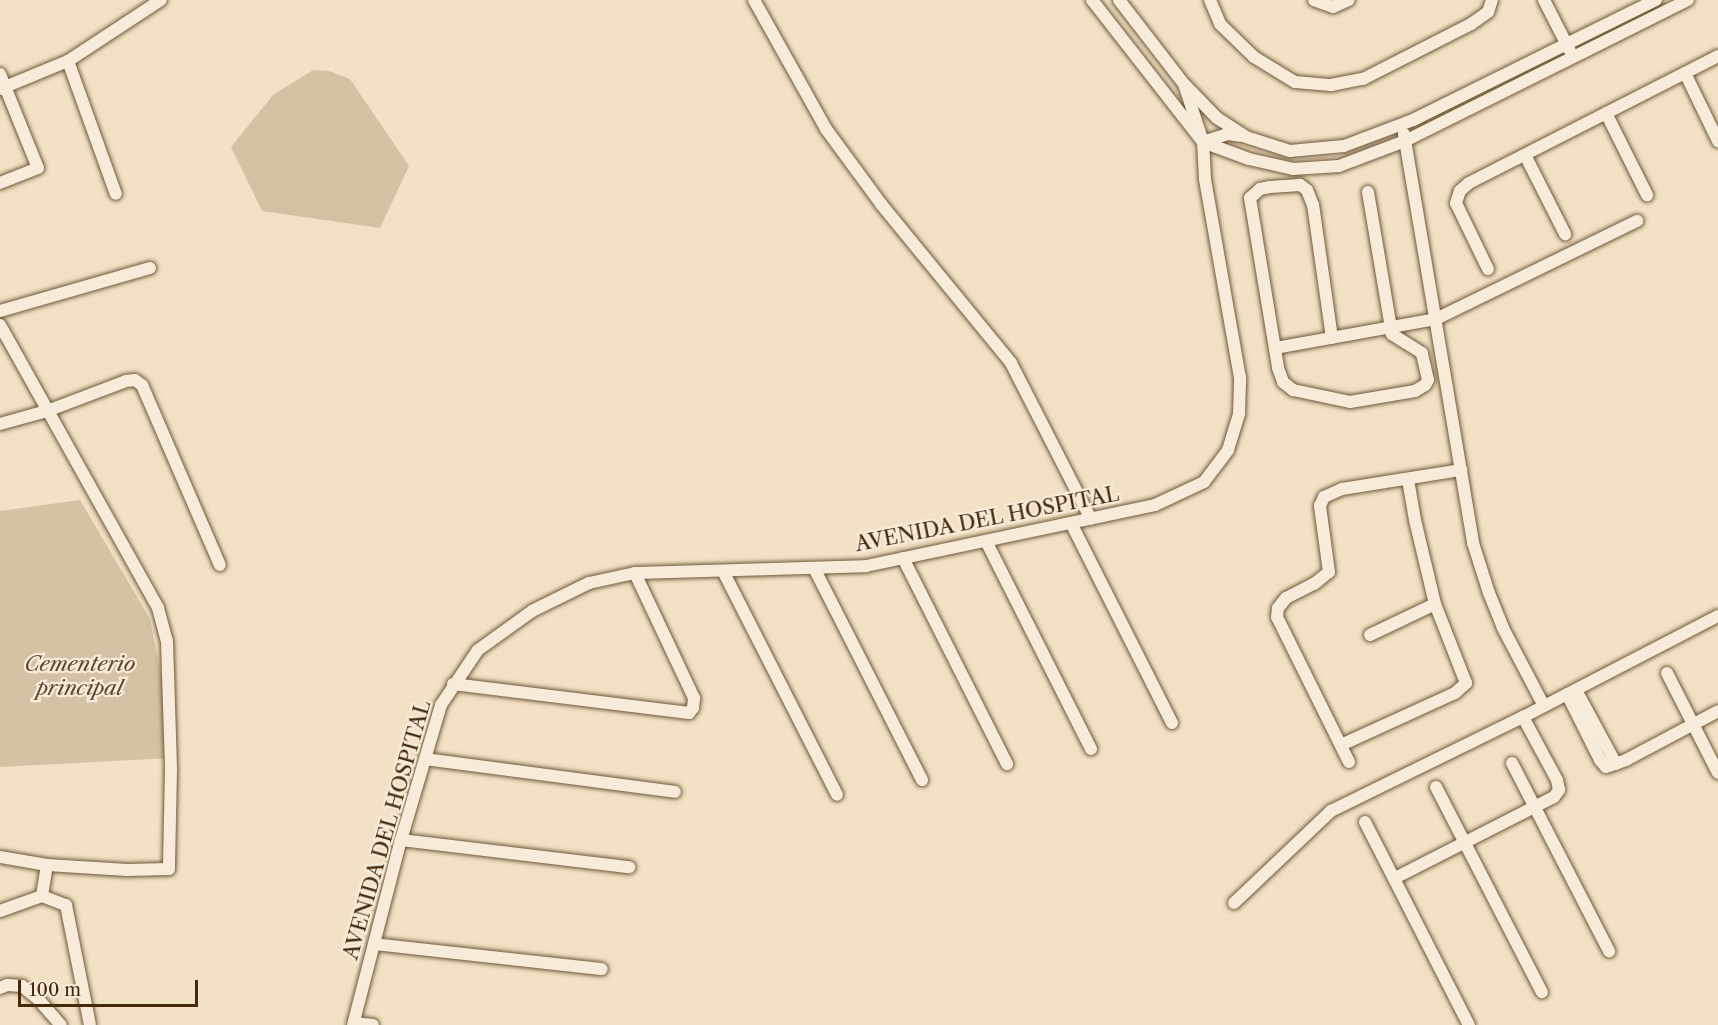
<!DOCTYPE html>
<style>
body{margin:0}
#map{position:relative;width:1718px;height:1025px;overflow:hidden;background:#f2e1c4;font-family:"Libre Caslon Text",serif}
div>[style]{position:absolute}
.green>*{inset:0;background:#d5c2a5}
.roads{filter:drop-shadow(0 0 2px #705839) drop-shadow(0 0 2px #705839)}
.street>*{height:12px;margin:-6px;padding:0 6px;transform-origin:6px;border-radius:6px;background:#f7ecd9}
span{translate:-50% -50%;white-space:nowrap;text-align:center;line-height:1.15;-webkit-text-stroke:4.5px #f7ecd9;paint-order:stroke}
.street-label{font-size:21px;color:#452a0b}
.park-label{font-size:21px;color:#62482a;font-style:italic}
.scale{position:absolute;left:18px;top:980px;width:180px;height:27px;box-sizing:border-box;border:3px solid #452a0b;border-top:0;padding-left:8px;font-size:18px;line-height:21px;white-space:nowrap;color:#452a0b;-webkit-text-stroke:4px #f7ecd9;paint-order:stroke}
</style>
<div id="map">
<div class="green">
<div style="clip-path:polygon(313px 70px,329px 71px,350px 79px,409px 166px,380px 228px,262px 211px,231px 147px,273px 95px)"></div>
<div style="clip-path:polygon(80px 500px,150px 619px,162px 680px,170px 758px,0 767px,0 511px)"></div>
</div>
<div class="roads">
<div class="street">
<div style="left:754px;top:0;width:148px;rotate:60.8deg"></div>
<div style="left:826px;top:129px;width:93px;rotate:53.7deg"></div>
<div style="left:881px;top:204px;width:205px;rotate:50.7deg"></div>
<div style="left:1011px;top:363px;width:175px;rotate:62.9deg"></div>
<div style="left:1092px;top:0;width:180px;rotate:52deg"></div>
<div style="left:1203px;top:142px;width:49px;rotate:20.3deg"></div>
<div style="left:1249px;top:159px;width:45px;rotate:12.8deg"></div>
<div style="left:1293px;top:169px;width:46px;rotate:-3.7deg"></div>
<div style="left:1339px;top:166px;width:71px;rotate:-20.7deg"></div>
<div style="left:1405px;top:141px;width:316px;rotate:-26.5deg"></div>
<div style="left:1119px;top:0;width:106px;rotate:52.3deg"></div>
<div style="left:1184px;top:84px;width:47px;rotate:45.9deg"></div>
<div style="left:1217px;top:118px;width:35px;rotate:33deg"></div>
<div style="left:1246px;top:137px;width:46px;rotate:17.7deg"></div>
<div style="left:1290px;top:151px;width:54px;rotate:-5.3deg"></div>
<div style="left:1344px;top:146px;width:74px;rotate:-20.6deg"></div>
<div style="left:1413px;top:120px;width:271px;rotate:-26.3deg"></div>
<div style="left:1210px;top:0;width:26px;rotate:67deg"></div>
<div style="left:1220px;top:24px;width:47px;rotate:44.1deg"></div>
<div style="left:1254px;top:57px;width:48px;rotate:31.4deg"></div>
<div style="left:1295px;top:82px;width:36px;rotate:5deg"></div>
<div style="left:1331px;top:85px;width:33px;rotate:-11deg"></div>
<div style="left:1363px;top:79px;width:121px;rotate:-27deg"></div>
<div style="left:1471px;top:24px;width:21px;rotate:-35deg"></div>
<div style="left:1488px;top:12px;width:13px;rotate:-72deg"></div>
<div style="left:1314px;top:0;width:20px;rotate:20deg"></div>
<div style="left:1333px;top:7px;width:17px;rotate:-24deg"></div>
<div style="left:1544px;top:0;width:57px;rotate:63deg"></div>
<div style="left:68px;top:61px;width:141px;rotate:70.2deg"></div>
<div style="left:1685px;top:73px;width:76px;rotate:64.1deg"></div>
<div style="left:0;top:74px;width:101px;rotate:68deg"></div>
<div style="left:38px;top:168px;width:41px;rotate:158.5deg"></div>
<div style="left:0;top:89px;width:74px;rotate:-22.4deg"></div>
<div style="left:68px;top:61px;width:111px;rotate:-33.3deg"></div>
<div style="left:1606px;top:113px;width:92px;rotate:63.4deg"></div>
<div style="left:1404px;top:134px;width:415px;rotate:80.4deg"></div>
<div style="left:1473px;top:543px;width:52px;rotate:72.3deg"></div>
<div style="left:1489px;top:593px;width:38px;rotate:68deg"></div>
<div style="left:1503px;top:628px;width:88px;rotate:62.3deg"></div>
<div style="left:1203px;top:142px;width:26px;rotate:-18deg"></div>
<div style="left:1228px;top:134px;width:14px;rotate:8deg"></div>
<div style="left:1525px;top:155px;width:89px;rotate:63.1deg"></div>
<div style="left:1488px;top:269px;width:73px;rotate:-115.9deg"></div>
<div style="left:1456px;top:203px;width:13px;rotate:-72deg"></div>
<div style="left:1460px;top:191px;width:12px;rotate:-42deg"></div>
<div style="left:1469px;top:183px;width:280px;rotate:-27deg"></div>
<div style="left:0;top:311px;width:156px;rotate:-16deg"></div>
<div style="left:0;top:325px;width:324px;rotate:60.8deg"></div>
<div style="left:158px;top:608px;width:34px;rotate:75deg"></div>
<div style="left:167px;top:641px;width:129px;rotate:88.2deg"></div>
<div style="left:171px;top:770px;width:99px;rotate:91.2deg"></div>
<div style="left:169px;top:869px;width:42px;rotate:178.6deg"></div>
<div style="left:127px;top:870px;width:80px;rotate:-176.4deg"></div>
<div style="left:47px;top:865px;width:48px;rotate:-170.3deg"></div>
<div style="left:1332px;top:338px;width:134px;rotate:-98.1deg"></div>
<div style="left:1313px;top:205px;width:16px;rotate:-112deg"></div>
<div style="left:1307px;top:190px;width:9px;rotate:-144deg"></div>
<div style="left:1300px;top:185px;width:30px;rotate:176deg"></div>
<div style="left:1270px;top:187px;width:10px;rotate:169deg"></div>
<div style="left:1260px;top:189px;width:13px;rotate:138deg"></div>
<div style="left:1250px;top:198px;width:172px;rotate:80.6deg"></div>
<div style="left:1278px;top:368px;width:15px;rotate:70deg"></div>
<div style="left:1283px;top:382px;width:13px;rotate:39deg"></div>
<div style="left:1293px;top:390px;width:58px;rotate:11.9deg"></div>
<div style="left:1350px;top:402px;width:66px;rotate:-9.6deg"></div>
<div style="left:1415px;top:391px;width:12px;rotate:-31deg"></div>
<div style="left:1425px;top:385px;width:6px;rotate:-59deg"></div>
<div style="left:1428px;top:380px;width:28px;rotate:-103deg"></div>
<div style="left:1422px;top:353px;width:36px;rotate:-148deg"></div>
<div style="left:1392px;top:334px;width:144px;rotate:-99.6deg"></div>
<div style="left:1275px;top:348px;width:164px;rotate:-10.2deg"></div>
<div style="left:1436px;top:319px;width:224px;rotate:-26deg"></div>
<div style="left:0;top:424px;width:49px;rotate:-15.5deg"></div>
<div style="left:47px;top:411px;width:85px;rotate:-20.8deg"></div>
<div style="left:126px;top:381px;width:9px;rotate:-6deg"></div>
<div style="left:135px;top:380px;width:9px;rotate:36deg"></div>
<div style="left:142px;top:385px;width:196px;rotate:66.6deg"></div>
<div style="left:1071px;top:523px;width:224px;rotate:63.2deg"></div>
<div style="left:986px;top:541px;width:233px;rotate:63.2deg"></div>
<div style="left:903px;top:558px;width:231px;rotate:63.2deg"></div>
<div style="left:814px;top:568px;width:238px;rotate:63deg"></div>
<div style="left:723px;top:571px;width:251px;rotate:63deg"></div>
<div style="left:1370px;top:635px;width:72px;rotate:-25.5deg"></div>
<div style="left:1667px;top:673px;width:112px;rotate:63deg"></div>
<div style="left:453px;top:684px;width:238px;rotate:7deg"></div>
<div style="left:689px;top:713px;width:6px;rotate:-51deg"></div>
<div style="left:693px;top:708px;width:10px;rotate:-84deg"></div>
<div style="left:694px;top:698px;width:138px;rotate:-115.3deg"></div>
<div style="left:1576px;top:690px;width:84px;rotate:61.6deg"></div>
<div style="left:1567px;top:694px;width:74px;rotate:63.4deg"></div>
<div style="left:1600px;top:760px;width:9px;rotate:49deg"></div>
<div style="left:1606px;top:767px;width:21px;rotate:-19deg"></div>
<div style="left:1626px;top:760px;width:104px;rotate:-28deg"></div>
<div style="left:1341px;top:745px;width:125px;rotate:-24.5deg"></div>
<div style="left:1455px;top:693px;width:15px;rotate:-42deg"></div>
<div style="left:1466px;top:683px;width:85px;rotate:-111.4deg"></div>
<div style="left:1435px;top:604px;width:86px;rotate:-103.4deg"></div>
<div style="left:1415px;top:520px;width:41px;rotate:-99.9deg"></div>
<div style="left:425px;top:759px;width:252px;rotate:7.5deg"></div>
<div style="left:1349px;top:762px;width:162px;rotate:-116.4deg"></div>
<div style="left:1277px;top:617px;width:9px;rotate:-84deg"></div>
<div style="left:1278px;top:608px;width:13px;rotate:-51deg"></div>
<div style="left:1286px;top:598px;width:31px;rotate:-27deg"></div>
<div style="left:1314px;top:584px;width:19px;rotate:-39deg"></div>
<div style="left:1329px;top:572px;width:67px;rotate:-97.8deg"></div>
<div style="left:1320px;top:506px;width:10px;rotate:-66deg"></div>
<div style="left:1324px;top:497px;width:20px;rotate:-24deg"></div>
<div style="left:1342px;top:489px;width:121px;rotate:-9.1deg"></div>
<div style="left:1512px;top:763px;width:212px;rotate:62.7deg"></div>
<div style="left:1436px;top:787px;width:231px;rotate:62.7deg"></div>
<div style="left:1365px;top:822px;width:228px;rotate:62.9deg"></div>
<div style="left:401px;top:840px;width:230px;rotate:6.8deg"></div>
<div style="left:1395px;top:878px;width:178px;rotate:-27deg"></div>
<div style="left:1554px;top:797px;width:9px;rotate:-54deg"></div>
<div style="left:1559px;top:790px;width:10px;rotate:-101deg"></div>
<div style="left:1557px;top:780px;width:72px;rotate:-118.4deg"></div>
<div style="left:42px;top:896px;width:31px;rotate:-81deg"></div>
<div style="left:1234px;top:903px;width:134px;rotate:-43.5deg"></div>
<div style="left:1331px;top:811px;width:214px;rotate:-26.1deg"></div>
<div style="left:1523px;top:717px;width:220px;rotate:-27.4deg"></div>
<div style="left:0;top:911px;width:45px;rotate:-19.7deg"></div>
<div style="left:42px;top:896px;width:26px;rotate:21deg"></div>
<div style="left:66px;top:905px;width:122px;rotate:78.7deg"></div>
<div style="left:374px;top:944px;width:229px;rotate:6.3deg"></div>
<div style="left:0;top:988px;width:8px;rotate:-23deg"></div>
<div style="left:7px;top:985px;width:15px;rotate:4deg"></div>
<div style="left:22px;top:986px;width:22px;rotate:39deg"></div>
<div style="left:39px;top:1000px;width:33px;rotate:49deg"></div>
<div style="left:354px;top:1023px;width:19px;rotate:6deg"></div>
<div style="left:353px;top:1025px;width:191px;rotate:-75.5deg"></div>
<div style="left:401px;top:840px;width:141px;rotate:-73.5deg"></div>
<div style="left:441px;top:705px;width:66px;rotate:-56.1deg"></div>
<div style="left:478px;top:650px;width:67px;rotate:-35.8deg"></div>
<div style="left:532px;top:611px;width:64px;rotate:-26.2deg"></div>
<div style="left:589px;top:583px;width:47px;rotate:-12.3deg"></div>
<div style="left:635px;top:573px;width:231px;rotate:-1.7deg"></div>
<div style="left:866px;top:566px;width:295px;rotate:-11.9deg"></div>
<div style="left:1155px;top:505px;width:54px;rotate:-25.1deg"></div>
<div style="left:1204px;top:482px;width:40px;rotate:-53deg"></div>
<div style="left:1228px;top:450px;width:39px;rotate:-73deg"></div>
<div style="left:1239px;top:413px;width:35px;rotate:-88deg"></div>
<div style="left:1240px;top:378px;width:202px;rotate:-100deg"></div>
<div style="left:1205px;top:179px;width:37px;rotate:-93deg"></div>
<div style="left:1203px;top:142px;width:61px;rotate:-108.1deg"></div>
</div>
</div>
<div class="street-label">
<span style="left:987px;top:519px;rotate:-11deg">AVENIDA DEL HOSPITAL</span>
<span style="left:387px;top:830px;rotate:-74deg">AVENIDA DEL HOSPITAL</span>
</div>
<div class="park-label">
<span style="left:80px;top:676px">Cementerio<br>principal</span>
</div>
<div class="scale">100 m</div>
</div>
